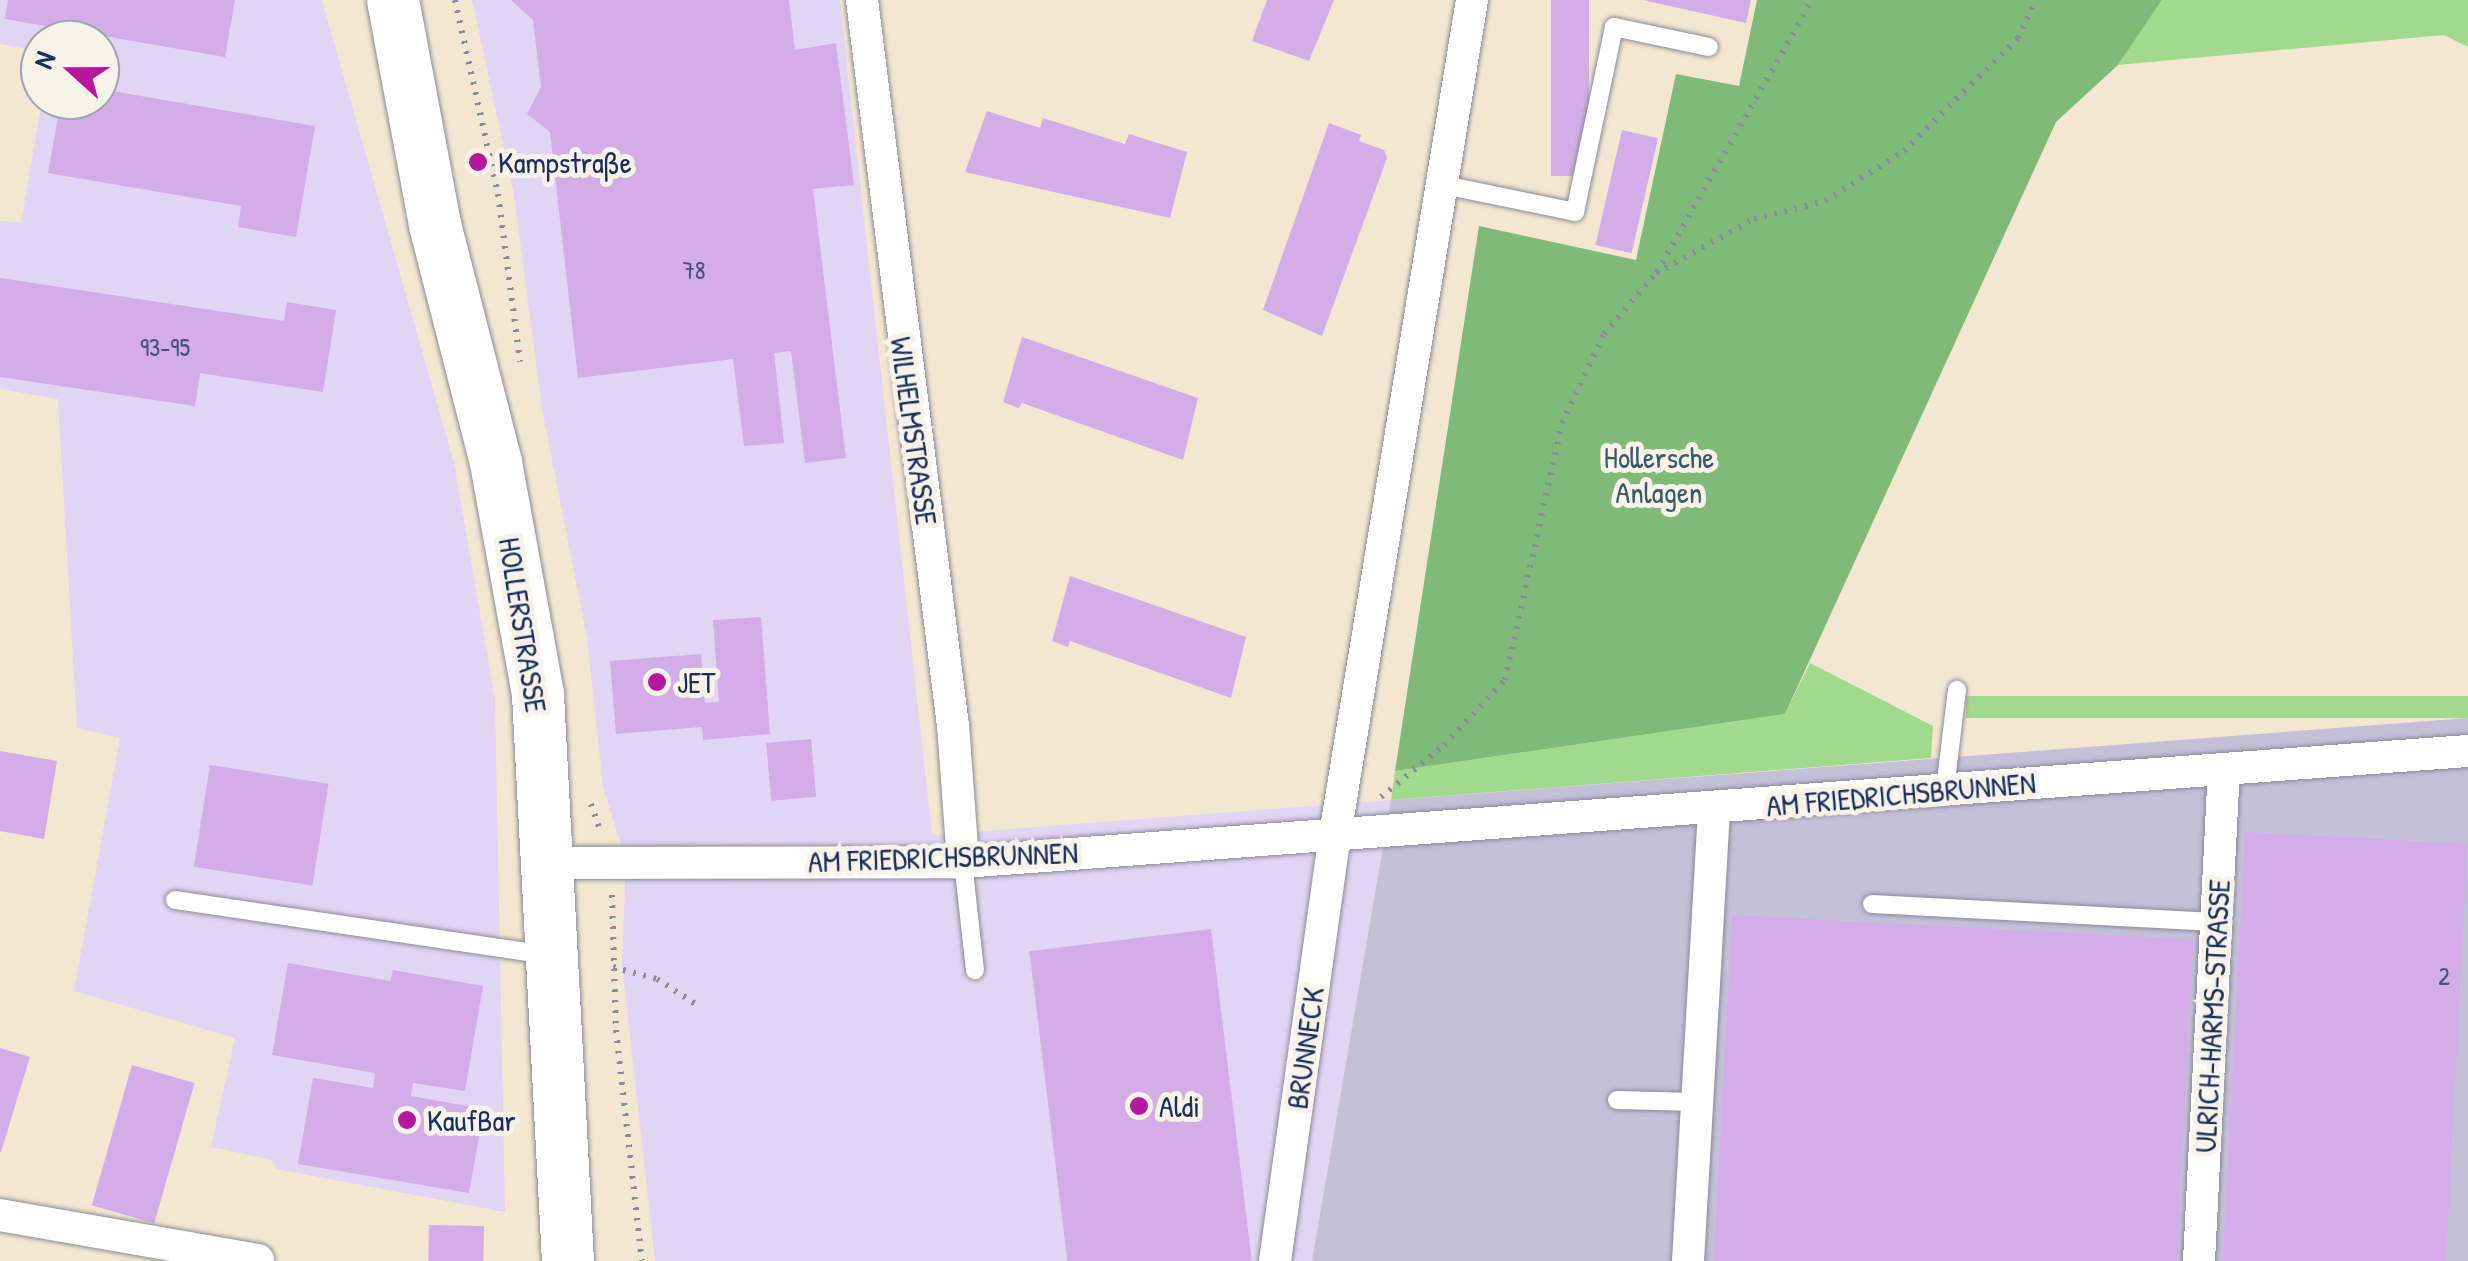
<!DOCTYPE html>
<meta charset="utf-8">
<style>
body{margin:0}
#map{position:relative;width:2468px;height:1261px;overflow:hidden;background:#f4e7d1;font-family:"Patrick Hand",sans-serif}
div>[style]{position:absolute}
.built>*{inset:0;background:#e2d4f3}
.industrial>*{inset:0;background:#c5c0da}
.green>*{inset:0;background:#a1da8c;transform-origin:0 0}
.forest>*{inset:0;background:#80ba78}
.building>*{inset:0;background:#d2ade7;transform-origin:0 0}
.path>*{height:6px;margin-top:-3px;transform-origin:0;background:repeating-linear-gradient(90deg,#888b98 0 2.5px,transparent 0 10.5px)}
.roads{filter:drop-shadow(0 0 2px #888b98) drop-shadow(0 0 2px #888b98)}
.lane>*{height:18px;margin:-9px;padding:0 9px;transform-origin:9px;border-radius:9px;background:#fff}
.street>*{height:32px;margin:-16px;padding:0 16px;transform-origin:16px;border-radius:16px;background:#fff}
.primary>*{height:52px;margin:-26px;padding:0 26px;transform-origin:26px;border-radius:26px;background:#fff}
.dots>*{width:28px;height:28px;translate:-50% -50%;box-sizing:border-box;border:5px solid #f7f3e8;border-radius:50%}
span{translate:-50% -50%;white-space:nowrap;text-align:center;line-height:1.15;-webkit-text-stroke:10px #f7f3e8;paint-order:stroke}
.number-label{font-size:25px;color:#494e80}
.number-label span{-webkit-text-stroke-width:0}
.poi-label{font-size:30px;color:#1b2f5e}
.left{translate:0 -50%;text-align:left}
.street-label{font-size:30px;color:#1b2f5e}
.park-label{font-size:30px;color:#3c5a6a}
.north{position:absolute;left:20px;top:20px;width:100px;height:100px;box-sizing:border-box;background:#f7f3e8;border:2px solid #9fa5b1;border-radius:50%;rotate:291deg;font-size:28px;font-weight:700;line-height:40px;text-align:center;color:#1b2f5e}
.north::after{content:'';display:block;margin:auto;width:35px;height:45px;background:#b5179e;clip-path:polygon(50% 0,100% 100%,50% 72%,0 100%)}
</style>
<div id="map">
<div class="built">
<div style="clip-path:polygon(0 0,322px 0,454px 463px,495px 699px,505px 1212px,276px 1169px,272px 1160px,211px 1147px,235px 1038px,74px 991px,120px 738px,77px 728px,58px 399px,0 389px,0 221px,21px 223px,42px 100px,100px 100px,100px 40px,40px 40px,40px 51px,0 44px)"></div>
<div style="clip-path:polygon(472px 0,840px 0,932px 835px,1391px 800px,1312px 1261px,655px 1261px,622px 965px,626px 861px,603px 787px,587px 638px,542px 409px,514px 195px)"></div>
</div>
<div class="industrial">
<div style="clip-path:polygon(2468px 718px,2468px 1261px,1312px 1261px,1391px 800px)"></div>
</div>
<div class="green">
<div style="clip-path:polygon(2162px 0,2468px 0,2468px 47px,2444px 35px,2118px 65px)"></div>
<div style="clip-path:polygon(1810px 663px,1933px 726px,1931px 758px,1391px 800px,1395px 771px,1785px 714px)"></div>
<div style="left:2468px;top:696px;width:22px;height:502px;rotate:90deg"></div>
</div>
<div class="forest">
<div style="clip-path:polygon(1757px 0,2162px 0,2118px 65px,2056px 122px,1785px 714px,1395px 771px,1479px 226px,1636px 260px,1676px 74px,1739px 86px)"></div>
</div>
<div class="building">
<div style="clip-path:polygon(8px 0,235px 0,225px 57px,5px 19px)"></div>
<div style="clip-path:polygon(511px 0,789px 0,795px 50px,836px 43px,854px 185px,813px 189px,846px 458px,805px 463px,791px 351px,774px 353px,784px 443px,744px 446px,733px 359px,578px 378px,550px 132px,527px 114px,541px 87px,533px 20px)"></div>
<div style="clip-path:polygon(1267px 0,1334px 0,1309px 61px,1252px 41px)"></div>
<div style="left:1551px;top:0;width:38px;height:176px"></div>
<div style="clip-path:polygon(1643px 0,1751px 0,1746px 23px)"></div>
<div style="clip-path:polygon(100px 89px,315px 126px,296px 237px,238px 227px,241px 206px,48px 173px,61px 100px,100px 100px)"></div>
<div style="clip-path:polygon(987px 111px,1040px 128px,1043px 118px,1125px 144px,1129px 134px,1187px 152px,1170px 218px,965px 172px)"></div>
<div style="clip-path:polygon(1329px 123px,1361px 135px,1359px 141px,1384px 150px,1387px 158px,1322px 336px,1263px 310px)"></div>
<div style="left:1622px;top:130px;width:37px;height:118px;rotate:13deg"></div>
<div style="clip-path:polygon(0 278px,284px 321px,287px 302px,336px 310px,323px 392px,200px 373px,195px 406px,0 377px)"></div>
<div style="clip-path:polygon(1022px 337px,1198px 398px,1183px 460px,1022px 403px,1019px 408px,1003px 402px)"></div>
<div style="clip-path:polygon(1070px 576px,1246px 637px,1231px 698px,1070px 641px,1068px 647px,1052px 641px)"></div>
<div style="clip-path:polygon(761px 617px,770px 734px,703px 740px,702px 727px,616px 734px,610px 661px,701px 654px,705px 703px,719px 702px,713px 620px)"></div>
<div style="left:811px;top:739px;width:58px;height:45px;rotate:85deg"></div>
<div style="clip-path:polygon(0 751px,57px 761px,44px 839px,0 831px)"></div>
<div style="left:210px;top:765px;width:120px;height:103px;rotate:9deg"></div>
<div style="left:2245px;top:832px;width:223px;height:430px;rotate:3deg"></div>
<div style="left:1732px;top:915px;width:462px;height:347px;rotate:3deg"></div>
<div style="left:1211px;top:929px;width:334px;height:183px;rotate:83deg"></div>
<div style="clip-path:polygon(288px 963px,390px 981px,393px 970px,483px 986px,465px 1091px,413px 1083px,411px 1096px,484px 1109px,469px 1193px,298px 1164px,313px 1078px,373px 1088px,375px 1073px,272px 1055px)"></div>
<div style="clip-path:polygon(0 1048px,30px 1057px,1px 1152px,0 1152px)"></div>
<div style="left:132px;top:1065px;width:65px;height:146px;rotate:16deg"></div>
<div style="left:429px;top:1225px;width:55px;height:36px;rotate:1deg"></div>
</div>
<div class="path">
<div style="left:455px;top:0;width:199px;rotate:77.5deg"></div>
<div style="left:498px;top:194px;width:169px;rotate:82.5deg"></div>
<div style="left:1657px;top:272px;width:313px;rotate:-60.3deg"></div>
<div style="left:1381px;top:797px;width:82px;rotate:-39.5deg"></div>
<div style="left:1444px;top:745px;width:89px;rotate:-46.8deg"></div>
<div style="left:1505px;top:680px;width:263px;rotate:-77.5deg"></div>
<div style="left:1562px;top:423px;width:98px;rotate:-64.7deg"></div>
<div style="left:1604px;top:334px;width:80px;rotate:-49.6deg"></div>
<div style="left:1656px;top:273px;width:112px;rotate:-28.9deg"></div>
<div style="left:1754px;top:219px;width:73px;rotate:-14.2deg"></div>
<div style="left:1825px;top:201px;width:93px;rotate:-32.3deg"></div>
<div style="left:1904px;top:151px;width:161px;rotate:-44.7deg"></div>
<div style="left:2018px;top:38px;width:42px;rotate:-64.7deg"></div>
<div style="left:591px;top:804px;width:28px;rotate:71deg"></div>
<div style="left:612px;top:895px;width:135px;rotate:88.3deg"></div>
<div style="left:616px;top:1030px;width:232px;rotate:83.6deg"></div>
<div style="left:613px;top:967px;width:46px;rotate:15.3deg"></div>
<div style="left:657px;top:979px;width:46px;rotate:32.7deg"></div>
</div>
<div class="roads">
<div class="lane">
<div style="left:1439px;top:184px;width:139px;rotate:11.6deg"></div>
<div style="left:1575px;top:212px;width:189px;rotate:-78.1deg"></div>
<div style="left:1614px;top:27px;width:97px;rotate:11.9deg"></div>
<div style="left:1945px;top:789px;width:100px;rotate:-83.1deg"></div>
<div style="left:963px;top:862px;width:109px;rotate:83.7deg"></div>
<div style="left:175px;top:900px;width:375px;rotate:8.4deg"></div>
<div style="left:1872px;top:904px;width:344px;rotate:3deg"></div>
<div style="left:1617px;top:1100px;width:80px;rotate:1.4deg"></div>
</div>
<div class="street">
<div style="left:862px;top:0;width:731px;rotate:82.85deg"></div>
<div style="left:953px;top:725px;width:137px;rotate:85.8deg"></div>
<div style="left:550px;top:863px;width:413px;rotate:-0.1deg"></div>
<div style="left:963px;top:862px;width:1509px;rotate:-4.22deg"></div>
<div style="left:0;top:1215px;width:262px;rotate:9.9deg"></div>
<div style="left:1275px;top:1261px;width:430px;rotate:-82deg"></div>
<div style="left:1335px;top:835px;width:846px;rotate:-80.68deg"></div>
<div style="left:1688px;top:1261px;width:452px;rotate:-86.7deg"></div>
<div style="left:2199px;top:1261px;width:491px;rotate:-87.1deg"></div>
</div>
<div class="primary">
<div style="left:393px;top:0;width:229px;rotate:79.4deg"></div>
<div style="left:435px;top:225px;width:246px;rotate:75.6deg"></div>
<div style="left:496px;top:463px;width:236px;rotate:79.7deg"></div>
<div style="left:538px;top:695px;width:567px;rotate:86.97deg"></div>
</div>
</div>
<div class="dots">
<div style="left:478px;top:162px;background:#b5179e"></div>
<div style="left:657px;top:682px;background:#b5179e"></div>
<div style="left:1139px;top:1106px;background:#b5179e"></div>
<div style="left:407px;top:1120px;background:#b5179e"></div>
</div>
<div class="number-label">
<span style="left:694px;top:270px">78</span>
<span style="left:165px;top:347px">93-95</span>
<span style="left:2444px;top:976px">2</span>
</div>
<div class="poi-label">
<span class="left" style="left:498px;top:162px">Kampstraße</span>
<span class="left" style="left:677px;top:682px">JET</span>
<span class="left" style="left:1159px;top:1106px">Aldi</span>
<span class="left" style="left:427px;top:1120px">KaufBar</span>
</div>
<div class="street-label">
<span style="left:914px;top:431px;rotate:82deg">WILHELMSTRASSE</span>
<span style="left:523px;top:625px;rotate:81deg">HOLLERSTRASSE</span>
<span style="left:1901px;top:794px;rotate:-5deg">AM FRIEDRICHSBRUNNEN</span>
<span style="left:943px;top:857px;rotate:-2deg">AM FRIEDRICHSBRUNNEN</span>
<span style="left:2212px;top:1016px;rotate:-87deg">ULRICH-HARMS-STRASSE</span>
<span style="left:1305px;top:1048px;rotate:-82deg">BRUNNECK</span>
</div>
<div class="park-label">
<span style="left:1659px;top:474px">Hollersche<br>Anlagen</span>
</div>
<div class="north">N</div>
</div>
